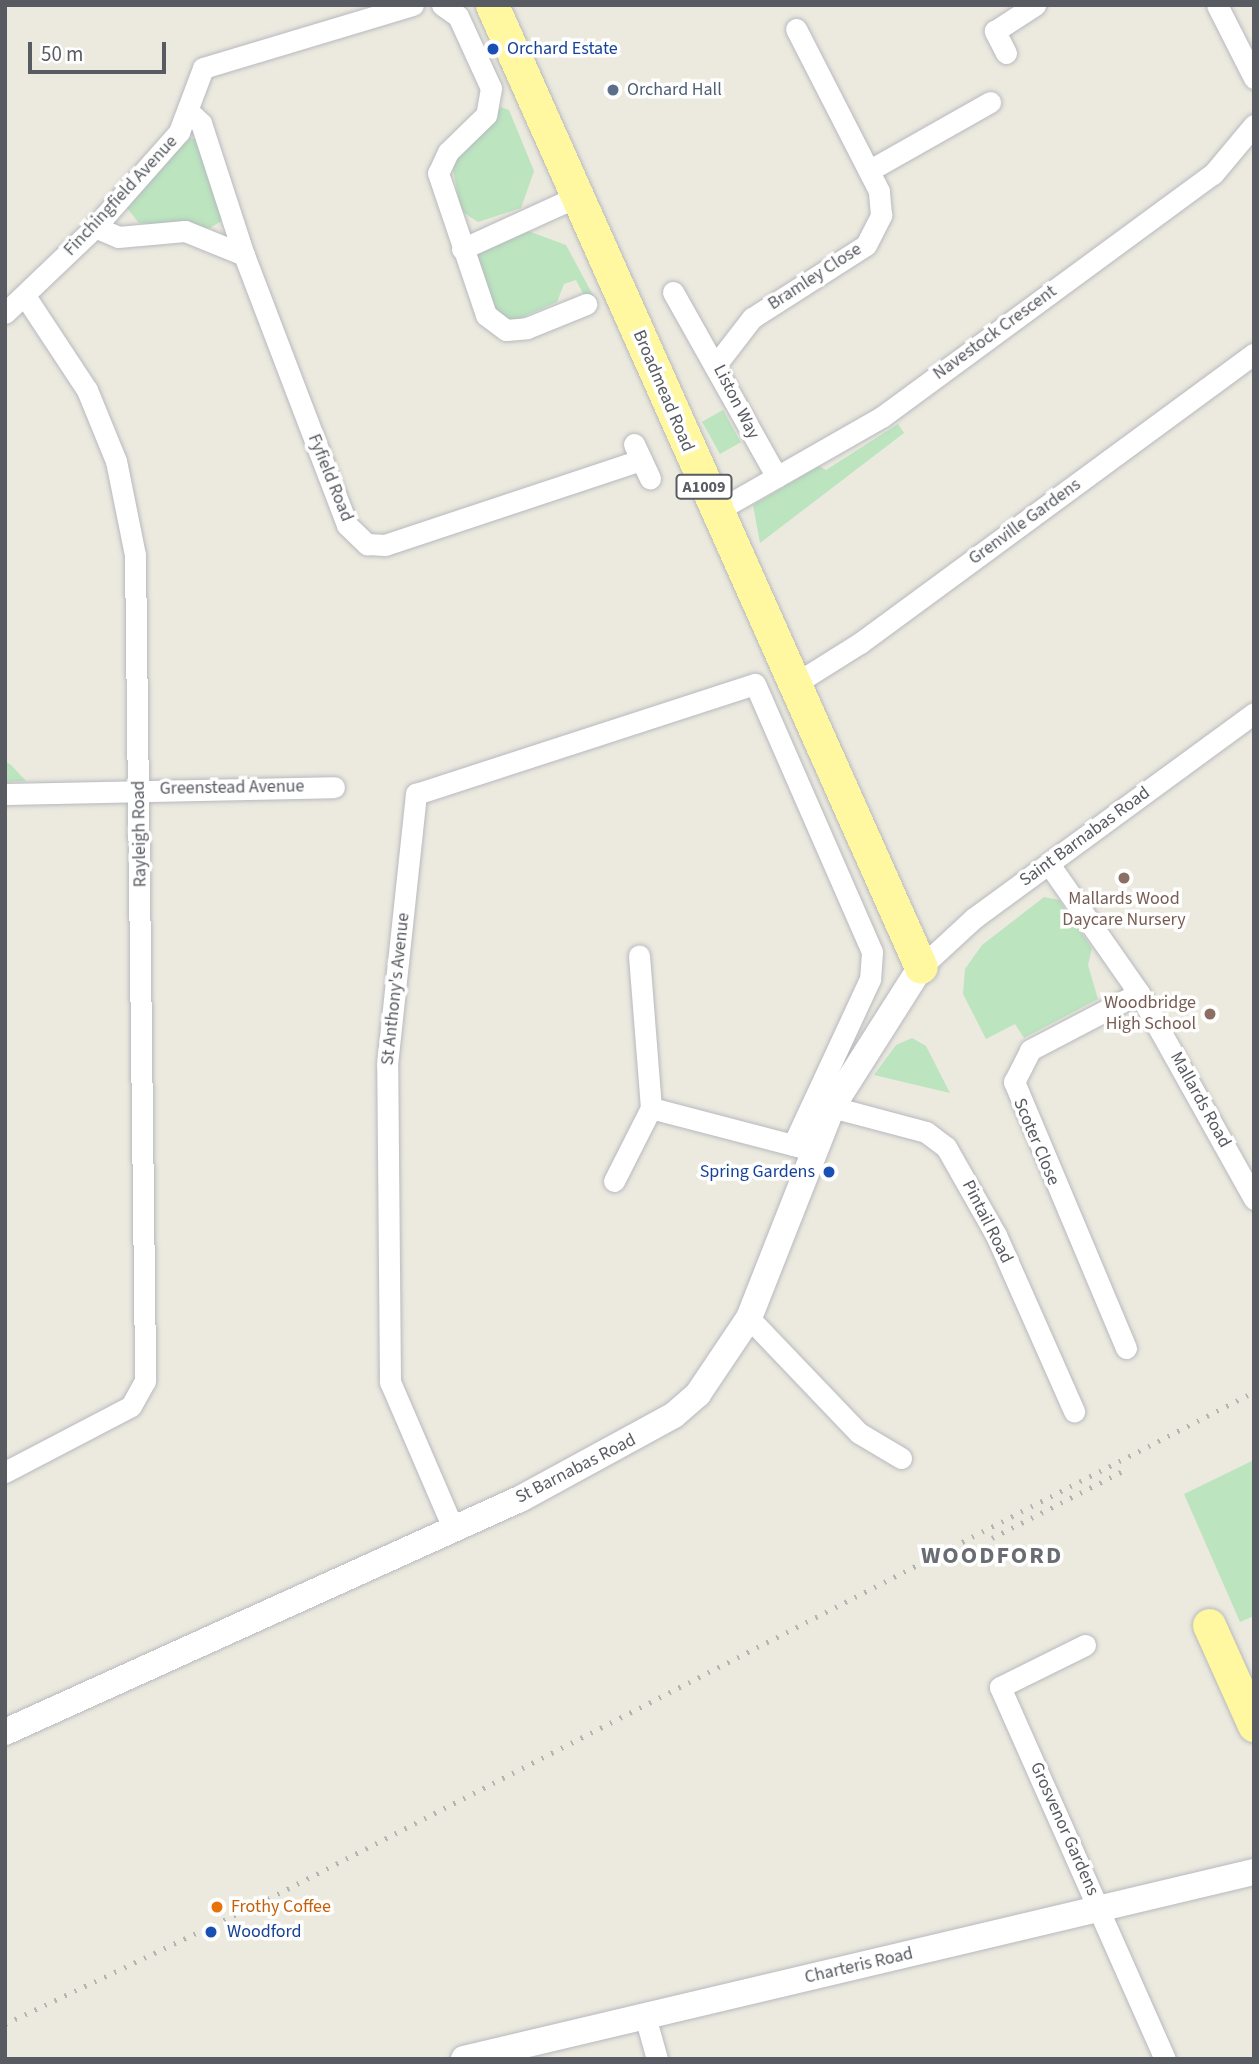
<!DOCTYPE html>
<style>
body{margin:0}
#map{position:relative;width:1259px;height:2064px;overflow:hidden;background:#eceadf;font-family:"Source Sans 3",sans-serif}
div>[style]{position:absolute}
.green>*{inset:0;background:#bbe4bf;transform-origin:0 0}
.roads{filter:drop-shadow(0 0 2px #b7b9bf) drop-shadow(0 0 2px #b7b9bf)}
.minor>*{height:21px;margin:-10.5px;padding:0 10.5px;transform-origin:10.5px;border-radius:10.5px;background:#fff}
.tertiary>*{height:26px;margin:-13px;padding:0 13px;transform-origin:13px;border-radius:13px;background:#fff}
.primary>*{height:33px;margin:-16.5px;padding:0 16.5px;transform-origin:16.5px;border-radius:16.5px;background:#fff8a1}
.rail>*{height:5px;margin-top:-2.5px;transform-origin:0;background:repeating-linear-gradient(90deg,#b3b4b4 0 2px,transparent 0 11px)}
.dots>*{width:19px;height:19px;translate:-50% -50%;box-sizing:border-box;border:4px solid #fff;border-radius:50%}
span{translate:-50% -50%;white-space:nowrap;text-align:center;line-height:1.15;-webkit-text-stroke:7px #fff;paint-order:stroke}
.shield-label span{padding:2px 5px;background:#fff;border:2px solid;border-radius:5px;-webkit-text-stroke-width:0}
.shield-label{font-size:16px;color:#585b61;font-weight:700}
.transit-label{font-size:18px;color:#164399}
.left{translate:0 -50%;text-align:left}
.right{translate:-100% -50%;text-align:right}
.service-label{font-size:18px;color:#4e5e75}
.street-label{font-size:18px;color:#585b61}
.education-label{font-size:18px;color:#785e54}
.food-label{font-size:18px;color:#c56008}
.district-label{font-size:24px;color:#696d73;font-weight:700;letter-spacing:2px}
.frame{position:absolute;inset:0;border:7px solid #585b61;pointer-events:none}
.scale{position:absolute;left:28px;top:42px;width:138px;height:32px;box-sizing:border-box;border:4px solid #585b61;border-top:0;padding-left:9px;font-size:21px;line-height:24px;white-space:nowrap;color:#585b61;-webkit-text-stroke:5px #fff;paint-order:stroke}
</style>
<div id="map">
<div class="green">
<div style="clip-path:polygon(501px 107px,509px 110px,534px 171px,521px 208px,478px 222px,461px 211px,452px 164px)"></div>
<div style="clip-path:polygon(190px 138px,199px 140px,225px 219px,210px 228px,139px 223px,127px 208px,131px 199px)"></div>
<div style="clip-path:polygon(528px 231px,566px 245px,594px 297px,586px 299px,576px 280px,564px 284px,557px 302px,511px 322px,498px 319px,474px 261px,476px 250px)"></div>
<div style="left:723px;top:410px;width:37px;height:24px;rotate:61deg"></div>
<div style="clip-path:polygon(898px 424px,904px 433px,760px 543px,753px 505px,819px 466px,826px 470px)"></div>
<div style="clip-path:polygon(5px 761px,11px 765px,26px 781px,5px 782px)"></div>
<div style="clip-path:polygon(1044px 897px,1059px 900px,1092px 948px,1088px 965px,1098px 999px,1024px 1038px,1015px 1024px,986px 1039px,963px 994px,965px 969px,982px 945px)"></div>
<div style="clip-path:polygon(912px 1038px,926px 1046px,950px 1093px,874px 1075px,896px 1045px)"></div>
<div style="clip-path:polygon(1254px 1460px,1254px 1616px,1240px 1622px,1184px 1494px)"></div>
</div>
<div class="roads">
<div class="minor">
<div style="left:442px;top:5px;width:19px;rotate:35deg"></div>
<div style="left:458px;top:16px;width:79px;rotate:65.4deg"></div>
<div style="left:491px;top:88px;width:27px;rotate:100deg"></div>
<div style="left:486px;top:115px;width:53px;rotate:135.8deg"></div>
<div style="left:448px;top:152px;width:23px;rotate:115deg"></div>
<div style="left:438px;top:173px;width:150px;rotate:71.3deg"></div>
<div style="left:486px;top:315px;width:25px;rotate:37deg"></div>
<div style="left:506px;top:330px;width:21px;rotate:-5deg"></div>
<div style="left:527px;top:328px;width:64px;rotate:-22.1deg"></div>
<div style="left:1217px;top:5px;width:82px;rotate:63.1deg"></div>
<div style="left:1006px;top:53px;width:25px;rotate:-117deg"></div>
<div style="left:995px;top:31px;width:48px;rotate:-33deg"></div>
<div style="left:188px;top:111px;width:18px;rotate:43deg"></div>
<div style="left:201px;top:123px;width:139px;rotate:72deg"></div>
<div style="left:870px;top:170px;width:138px;rotate:-29.5deg"></div>
<div style="left:95px;top:227px;width:25px;rotate:23deg"></div>
<div style="left:118px;top:237px;width:67px;rotate:-5.1deg"></div>
<div style="left:185px;top:231px;width:64px;rotate:22.1deg"></div>
<div style="left:244px;top:255px;width:289px;rotate:69.1deg"></div>
<div style="left:347px;top:525px;width:28px;rotate:44deg"></div>
<div style="left:367px;top:544px;width:18px;rotate:3deg"></div>
<div style="left:385px;top:545px;width:270px;rotate:-18.4deg"></div>
<div style="left:462px;top:249px;width:125px;rotate:-24.5deg"></div>
<div style="left:673px;top:292px;width:212px;rotate:60.7deg"></div>
<div style="left:5px;top:313px;width:124px;rotate:-43.7deg"></div>
<div style="left:95px;top:227px;width:127px;rotate:-48.5deg"></div>
<div style="left:179px;top:132px;width:68px;rotate:-69.4deg"></div>
<div style="left:203px;top:68px;width:219px;rotate:-16.7deg"></div>
<div style="left:718px;top:362px;width:56px;rotate:-52.3deg"></div>
<div style="left:752px;top:318px;width:135px;rotate:-32.6deg"></div>
<div style="left:866px;top:245px;width:34px;rotate:-63deg"></div>
<div style="left:881px;top:215px;width:24px;rotate:-95deg"></div>
<div style="left:879px;top:191px;width:182px;rotate:-117.1deg"></div>
<div style="left:634px;top:444px;width:38px;rotate:65deg"></div>
<div style="left:715px;top:512px;width:193px;rotate:-29.7deg"></div>
<div style="left:883px;top:416px;width:409px;rotate:-36.3deg"></div>
<div style="left:1213px;top:174px;width:64px;rotate:-50.1deg"></div>
<div style="left:793px;top:685px;width:79px;rotate:-32.1deg"></div>
<div style="left:860px;top:643px;width:489px;rotate:-36.3deg"></div>
<div style="left:5px;top:794px;width:329px;rotate:-1.2deg"></div>
<div style="left:1049px;top:864px;width:157px;rotate:55.1deg"></div>
<div style="left:1139px;top:993px;width:236px;rotate:60.8deg"></div>
<div style="left:921px;top:967px;width:72px;rotate:-42.8deg"></div>
<div style="left:974px;top:918px;width:347px;rotate:-36.2deg"></div>
<div style="left:832px;top:1107px;width:97px;rotate:14.9deg"></div>
<div style="left:926px;top:1132px;width:25px;rotate:37deg"></div>
<div style="left:946px;top:1147px;width:101px;rotate:60.4deg"></div>
<div style="left:996px;top:1235px;width:193px;rotate:66.1deg"></div>
<div style="left:651px;top:1108px;width:159px;rotate:14.6deg"></div>
<div style="left:614px;top:1181px;width:82px;rotate:-63.1deg"></div>
<div style="left:651px;top:1108px;width:153px;rotate:-94.5deg"></div>
<div style="left:749px;top:1318px;width:159px;rotate:46.3deg"></div>
<div style="left:859px;top:1433px;width:49px;rotate:30.8deg"></div>
<div style="left:1126px;top:1348px;width:289px;rotate:-112.8deg"></div>
<div style="left:1014px;top:1082px;width:36px;rotate:-63deg"></div>
<div style="left:1030px;top:1050px;width:123px;rotate:-27.6deg"></div>
<div style="left:5px;top:1472px;width:142px;rotate:-27.6deg"></div>
<div style="left:131px;top:1406px;width:29px;rotate:-61deg"></div>
<div style="left:145px;top:1381px;width:17px;rotate:-90deg"></div>
<div style="left:145px;top:1364px;width:809px;rotate:-90.71deg"></div>
<div style="left:135px;top:555px;width:96px;rotate:-101.4deg"></div>
<div style="left:116px;top:461px;width:77px;rotate:-112.2deg"></div>
<div style="left:87px;top:390px;width:113px;rotate:-123.4deg"></div>
<div style="left:453px;top:1528px;width:159px;rotate:-113.3deg"></div>
<div style="left:390px;top:1382px;width:317px;rotate:-90.5deg"></div>
<div style="left:387px;top:1065px;width:273px;rotate:-83.9deg"></div>
<div style="left:416px;top:794px;width:356px;rotate:-18deg"></div>
<div style="left:755px;top:684px;width:292px;rotate:66.4deg"></div>
<div style="left:872px;top:952px;width:27px;rotate:94deg"></div>
<div style="left:870px;top:979px;width:183px;rotate:114.9deg"></div>
<div style="left:1085px;top:1645px;width:95px;rotate:153.7deg"></div>
<div style="left:1000px;top:1687px;width:407px;rotate:66.1deg"></div>
<div style="left:645px;top:2016px;width:45px;rotate:74.4deg"></div>
</div>
<div class="tertiary">
<div style="left:5px;top:1732px;width:567px;rotate:-24.35deg"></div>
<div style="left:522px;top:1498px;width:173px;rotate:-28.6deg"></div>
<div style="left:674px;top:1415px;width:32px;rotate:-41deg"></div>
<div style="left:698px;top:1394px;width:92px;rotate:-56.1deg"></div>
<div style="left:749px;top:1318px;width:227px;rotate:-68.5deg"></div>
<div style="left:832px;top:1107px;width:166px;rotate:-57.6deg"></div>
<div style="left:464px;top:2059px;width:812px;rotate:-13.32deg"></div>
</div>
<div class="primary">
<div style="left:492px;top:5px;width:1053px;rotate:65.97deg"></div>
<div style="left:1209px;top:1625px;width:110px;rotate:65.8deg"></div>
</div>
</div>
<div class="rail">
<div style="left:992px;top:1538px;width:147px;rotate:-27.1deg"></div>
<div style="left:5px;top:2024px;width:280px;rotate:-25.4deg"></div>
<div style="left:258px;top:1904px;width:1120px;rotate:-27.21deg"></div>
</div>
<div class="dots">
<div style="left:493px;top:49px;background:#1a4fb4"></div>
<div style="left:613px;top:90px;background:#5c6f8a"></div>
<div style="left:1124px;top:878px;background:#8d6e63"></div>
<div style="left:1210px;top:1014px;background:#8d6e63"></div>
<div style="left:829px;top:1172px;background:#1a4fb4"></div>
<div style="left:217px;top:1907px;background:#e8710a"></div>
<div style="left:211px;top:1932px;background:#1a4fb4"></div>
</div>
<div class="shield-label">
<span style="left:704px;top:487px">A1009</span>
</div>
<div class="transit-label">
<span class="left" style="left:507px;top:49px">Orchard Estate</span>
<span class="right" style="left:815px;top:1172px">Spring Gardens</span>
<span class="left" style="left:227px;top:1932px">Woodford</span>
</div>
<div class="service-label">
<span class="left" style="left:627px;top:90px">Orchard Hall</span>
</div>
<div class="street-label">
<span style="left:121px;top:196px;rotate:-47deg">Finchingfield Avenue</span>
<span style="left:815px;top:277px;rotate:-33deg">Bramley Close</span>
<span style="left:995px;top:333px;rotate:-36deg">Navestock Crescent</span>
<span style="left:663px;top:391px;rotate:67deg">Broadmead Road</span>
<span style="left:736px;top:402px;rotate:63deg">Liston Way</span>
<span style="left:330px;top:478px;rotate:68deg">Fyfield Road</span>
<span style="left:1025px;top:522px;rotate:-36deg">Grenville Gardens</span>
<span style="left:232px;top:788px;rotate:-1deg">Greenstead Avenue</span>
<span style="left:140px;top:834px;rotate:-91deg">Rayleigh Road</span>
<span style="left:1085px;top:837px;rotate:-36deg">Saint Barnabas Road</span>
<span style="left:396px;top:989px;rotate:-84deg">St Anthony's Avenue</span>
<span style="left:1200px;top:1100px;rotate:61deg">Mallards Road</span>
<span style="left:1036px;top:1142px;rotate:67deg">Scoter Close</span>
<span style="left:987px;top:1222px;rotate:63deg">Pintail Road</span>
<span style="left:576px;top:1469px;rotate:-27deg">St Barnabas Road</span>
<span style="left:1064px;top:1829px;rotate:66deg">Grosvenor Gardens</span>
<span style="left:859px;top:1966px;rotate:-13deg">Charteris Road</span>
</div>
<div class="education-label">
<span style="left:1124px;top:910px">Mallards Wood<br>Daycare Nursery</span>
<span class="right" style="left:1196px;top:1014px">Woodbridge<br>High School</span>
</div>
<div class="food-label">
<span class="left" style="left:231px;top:1907px">Frothy Coffee</span>
</div>
<div class="district-label">
<span style="left:992px;top:1556px">WOODFORD</span>
</div>
<div class="frame"></div>
<div class="scale">50 m</div>
</div>
